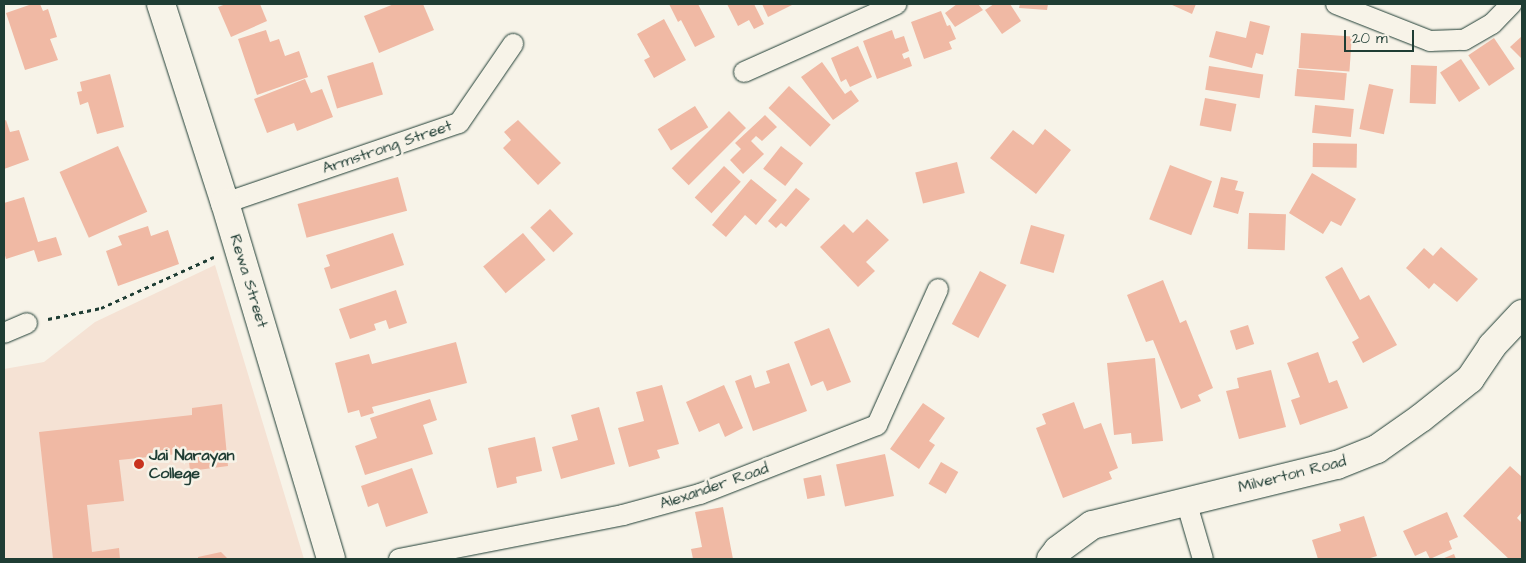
<!DOCTYPE html>
<style>
body{margin:0}
#map{position:relative;width:1526px;height:563px;overflow:hidden;background:#f7f3e8;font-family:"Architects Daughter",sans-serif}
div>[style]{position:absolute}
.built>*{inset:0;background:#f5e2d4}
.building>*{inset:0;background:#f0b9a4;transform-origin:0 0}
.path>*{height:3px;margin-top:-1.5px;transform-origin:0;background:repeating-linear-gradient(90deg,#1f3d34 0 4px,transparent 0 8px)}
.roads{filter:drop-shadow(0 0 1px #1f3d34) drop-shadow(0 0 1px #1f3d34)}
.minor>*{height:20px;margin:-10px;padding:0 10px;transform-origin:10px;border-radius:10px;background:#f7f3e8}
.primary>*{height:28px;margin:-14px;padding:0 14px;transform-origin:14px;border-radius:14px;background:#f7f3e8}
.dots>*{width:14px;height:14px;translate:-50% -50%;box-sizing:border-box;border:2px solid #f7f3e8;border-radius:50%}
span{translate:-50% -50%;white-space:nowrap;text-align:center;line-height:1.15;-webkit-text-stroke:5px #f7f3e8;paint-order:stroke}
.street-label{font-size:16px;color:#1f3d34}
.poi-label{font-size:16px;color:#1f3d34;font-weight:700}
.left{translate:0 -50%;text-align:left}
.frame{position:absolute;inset:0;border:5px solid #1f3d34;pointer-events:none}
.scale{position:absolute;left:1344px;top:30px;width:70px;height:22px;box-sizing:border-box;border:2px solid #1f3d34;border-top:0;padding-left:6px;font-size:15px;line-height:18px;white-space:nowrap;color:#1f3d34;-webkit-text-stroke:4px #f7f3e8;paint-order:stroke}
</style>
<div id="map">
<div class="built">
<div style="clip-path:polygon(215px 265px,304px 559px,4px 559px,4px 369px,44px 362px,95px 322px)"></div>
</div>
<div class="building">
<div style="clip-path:polygon(32px 4px,40px 4px,43px 11px,48px 9px,57px 37px,50px 39px,58px 60px,25px 70px,6px 13px)"></div>
<div style="clip-path:polygon(226px 4px,260px 4px,267px 21px,231px 37px,218px 7px)"></div>
<div style="clip-path:polygon(394px 4px,423px 4px,434px 30px,379px 53px,364px 16px)"></div>
<div style="clip-path:polygon(669px 4px,698px 4px,715px 37px,695px 47px,681px 20px,678px 22px)"></div>
<div style="clip-path:polygon(727px 4px,754px 4px,764px 24px,754px 29px,749px 20px,738px 26px)"></div>
<div style="clip-path:polygon(762px 4px,792px 4px,792px 5px,768px 17px)"></div>
<div style="clip-path:polygon(957px 4px,978px 4px,983px 10px,955px 27px,945px 13px)"></div>
<div style="clip-path:polygon(994px 4px,1010px 4px,1021px 21px,1002px 34px,985px 10px)"></div>
<div style="clip-path:polygon(1020px 4px,1048px 4px,1047px 10px,1019px 8px)"></div>
<div style="clip-path:polygon(1170px 4px,1196px 4px,1192px 14px)"></div>
<div style="clip-path:polygon(941px 11px,947px 26px,950px 25px,956px 39px,949px 42px,952px 49px,924px 59px,911px 22px)"></div>
<div style="clip-path:polygon(664px 19px,686px 60px,654px 78px,644px 60px,650px 57px,637px 34px)"></div>
<div style="clip-path:polygon(1250px 21px,1270px 26px,1263px 55px,1256px 53px,1252px 68px,1209px 57px,1216px 31px,1246px 38px)"></div>
<div style="clip-path:polygon(266px 30px,270px 42px,279px 39px,285px 56px,299px 51px,308px 77px,257px 95px,238px 39px)"></div>
<div style="clip-path:polygon(892px 30px,895px 39px,904px 36px,909px 51px,902px 54px,904px 59px,909px 57px,912px 66px,877px 79px,863px 41px)"></div>
<div style="left:1301px;top:33px;width:51px;height:35px;rotate:4deg"></div>
<div style="clip-path:polygon(1522px 36px,1522px 59px,1510px 47px)"></div>
<div style="left:1494px;top:38px;width:37px;height:31px;rotate:56deg"></div>
<div style="clip-path:polygon(858px 46px,872px 77px,850px 87px,846px 79px,841px 82px,831px 58px)"></div>
<div style="left:1461px;top:59px;width:35px;height:25px;rotate:57deg"></div>
<div style="left:373px;top:62px;width:34px;height:48px;rotate:73deg"></div>
<div style="clip-path:polygon(822px 62px,845px 94px,851px 90px,859px 101px,833px 120px,801px 77px)"></div>
<div style="left:1209px;top:66px;width:55px;height:24px;rotate:9deg"></div>
<div style="left:1437px;top:66px;width:38px;height:26px;rotate:92deg"></div>
<div style="left:1297px;top:69px;width:50px;height:27px;rotate:5deg"></div>
<div style="clip-path:polygon(110px 74px,124px 127px,97px 134px,88px 102px,80px 105px,77px 92px,82px 91px,80px 82px)"></div>
<div style="clip-path:polygon(305px 79px,311px 93px,322px 89px,333px 117px,297px 131px,294px 123px,267px 133px,254px 99px)"></div>
<div style="left:1369px;top:84px;width:25px;height:46px;rotate:12deg"></div>
<div style="left:789px;top:86px;width:57px;height:30px;rotate:43deg"></div>
<div style="left:1205px;top:98px;width:32px;height:28px;rotate:11deg"></div>
<div style="left:1315px;top:105px;width:39px;height:28px;rotate:6deg"></div>
<div style="left:695px;top:106px;width:25px;height:44px;rotate:58deg"></div>
<div style="left:729px;top:111px;width:24px;height:81px;rotate:45deg"></div>
<div style="clip-path:polygon(765px 115px,777px 127px,762px 141px,756px 136px,751px 141px,764px 154px,743px 174px,730px 160px,741px 149px,735px 143px)"></div>
<div style="clip-path:polygon(6px 120px,10px 132px,19px 130px,29px 160px,4px 169px,4px 121px)"></div>
<div style="clip-path:polygon(518px 120px,561px 163px,538px 185px,503px 148px,511px 140px,504px 132px)"></div>
<div style="clip-path:polygon(1045px 129px,1071px 150px,1036px 194px,990px 158px,1013px 130px,1033px 145px)"></div>
<div style="left:1313px;top:143px;width:44px;height:24px;rotate:1deg"></div>
<div style="left:118px;top:146px;width:72px;height:64px;rotate:66deg"></div>
<div style="left:781px;top:146px;width:28px;height:29px;rotate:38deg"></div>
<div style="left:957px;top:162px;width:32px;height:43px;rotate:76deg"></div>
<div style="left:1170px;top:165px;width:45px;height:58px;rotate:21deg"></div>
<div style="left:724px;top:166px;width:23px;height:43px;rotate:43deg"></div>
<div style="clip-path:polygon(1312px 173px,1356px 199px,1341px 226px,1331px 221px,1323px 234px,1289px 213px)"></div>
<div style="left:398px;top:177px;width:35px;height:104px;rotate:75deg"></div>
<div style="clip-path:polygon(1221px 177px,1238px 181px,1235px 190px,1244px 192px,1238px 214px,1213px 207px)"></div>
<div style="clip-path:polygon(751px 179px,777px 200px,756px 225px,745px 215px,726px 237px,712px 225px)"></div>
<div style="clip-path:polygon(796px 188px,810px 199px,786px 227px,781px 223px,776px 228px,768px 221px)"></div>
<div style="clip-path:polygon(24px 197px,38px 242px,56px 237px,62px 255px,38px 262px,34px 250px,6px 259px,4px 252px,4px 203px)"></div>
<div style="left:550px;top:209px;width:34px;height:27px;rotate:47deg"></div>
<div style="left:1249px;top:213px;width:37px;height:36px;rotate:2deg"></div>
<div style="clip-path:polygon(867px 219px,889px 240px,866px 262px,875px 271px,858px 287px,820px 247px,844px 224px,853px 233px)"></div>
<div style="left:1031px;top:225px;width:35px;height:40px;rotate:16deg"></div>
<div style="clip-path:polygon(148px 226px,151px 236px,168px 230px,179px 264px,118px 286px,106px 251px,122px 245px,118px 236px)"></div>
<div style="clip-path:polygon(393px 233px,404px 265px,331px 289px,324px 268px,330px 266px,326px 255px)"></div>
<div style="left:523px;top:233px;width:35px;height:52px;rotate:50deg"></div>
<div style="clip-path:polygon(1441px 247px,1478px 279px,1457px 302px,1434px 283px,1429px 289px,1406px 268px,1424px 248px,1433px 256px)"></div>
<div style="clip-path:polygon(1342px 267px,1360px 300px,1369px 295px,1397px 345px,1363px 363px,1352px 342px,1359px 338px,1325px 277px)"></div>
<div style="left:980px;top:271px;width:30px;height:60px;rotate:28deg"></div>
<div style="clip-path:polygon(1163px 280px,1180px 323px,1186px 320px,1213px 388px,1198px 395px,1201px 401px,1181px 409px,1153px 340px,1146px 342px,1127px 295px)"></div>
<div style="clip-path:polygon(396px 290px,407px 323px,389px 329px,386px 320px,374px 324px,376px 330px,350px 339px,339px 309px)"></div>
<div style="left:1248px;top:325px;width:20px;height:19px;rotate:72deg"></div>
<div style="clip-path:polygon(829px 328px,851px 382px,827px 391px,823px 381px,811px 386px,794px 342px)"></div>
<div style="clip-path:polygon(456px 342px,467px 383px,372px 407px,374px 413px,361px 417px,359px 410px,348px 413px,335px 363px,369px 354px,372px 364px)"></div>
<div style="clip-path:polygon(1318px 352px,1329px 383px,1337px 380px,1348px 408px,1300px 425px,1291px 400px,1300px 397px,1287px 363px)"></div>
<div style="clip-path:polygon(1155px 358px,1163px 441px,1132px 444px,1131px 433px,1114px 435px,1107px 363px)"></div>
<div style="clip-path:polygon(789px 363px,807px 411px,753px 431px,735px 381px,751px 375px,755px 388px,770px 383px,766px 371px)"></div>
<div style="clip-path:polygon(1271px 370px,1286px 427px,1239px 439px,1226px 391px,1239px 388px,1237px 378px)"></div>
<div style="clip-path:polygon(662px 385px,679px 444px,657px 450px,660px 458px,629px 467px,618px 428px,644px 421px,636px 392px)"></div>
<div style="clip-path:polygon(724px 385px,743px 428px,725px 437px,719px 423px,699px 432px,686px 402px)"></div>
<div style="clip-path:polygon(430px 399px,437px 420px,423px 425px,433px 454px,365px 475px,355px 446px,377px 438px,370px 418px)"></div>
<div style="clip-path:polygon(1074px 402px,1084px 429px,1101px 423px,1118px 468px,1109px 472px,1112px 479px,1063px 498px,1036px 428px,1046px 424px,1042px 414px)"></div>
<div style="clip-path:polygon(923px 403px,945px 418px,929px 441px,935px 445px,919px 469px,890px 449px)"></div>
<div style="clip-path:polygon(222px 404px,228px 466px,190px 471px,188px 453px,119px 460px,124px 501px,87px 505px,92px 552px,119px 548px,120px 559px,53px 559px,39px 432px,192px 415px,192px 408px)"></div>
<div style="clip-path:polygon(599px 407px,615px 464px,561px 479px,552px 447px,578px 440px,571px 415px)"></div>
<div style="clip-path:polygon(535px 437px,542px 471px,516px 477px,517px 483px,497px 488px,488px 448px)"></div>
<div style="left:885px;top:454px;width:43px;height:50px;rotate:78deg"></div>
<div style="left:941px;top:462px;width:20px;height:25px;rotate:30deg"></div>
<div style="clip-path:polygon(1510px 466px,1522px 477px,1522px 512px,1517px 518px,1522px 523px,1522px 559px,1509px 559px,1463px 516px)"></div>
<div style="clip-path:polygon(412px 468px,428px 513px,386px 527px,378px 503px,368px 507px,361px 486px)"></div>
<div style="left:821px;top:475px;width:21px;height:18px;rotate:79deg"></div>
<div style="clip-path:polygon(723px 507px,733px 559px,693px 559px,691px 549px,702px 547px,695px 512px)"></div>
<div style="clip-path:polygon(1447px 512px,1458px 537px,1449px 541px,1452px 549px,1430px 559px,1426px 551px,1415px 556px,1403px 531px)"></div>
<div style="clip-path:polygon(1364px 516px,1377px 556px,1367px 559px,1318px 559px,1312px 540px,1341px 531px,1339px 524px)"></div>
<div style="clip-path:polygon(221px 552px,228px 559px,198px 559px,198px 557px)"></div>
<div style="clip-path:polygon(1454px 554px,1456px 559px,1442px 559px)"></div>
</div>
<div class="path">
<div style="left:48px;top:319px;width:54px;rotate:-11.7deg"></div>
<div style="left:101px;top:308px;width:124px;rotate:-24.3deg"></div>
</div>
<div class="roads">
<div class="minor">
<div style="left:1336px;top:4px;width:101px;rotate:21.5deg"></div>
<div style="left:1430px;top:41px;width:34px;rotate:-2deg"></div>
<div style="left:1464px;top:40px;width:32px;rotate:-30deg"></div>
<div style="left:1492px;top:24px;width:28px;rotate:-46deg"></div>
<div style="left:744px;top:72px;width:167px;rotate:-24deg"></div>
<div style="left:225px;top:203px;width:247px;rotate:-18.9deg"></div>
<div style="left:459px;top:123px;width:96px;rotate:-55.6deg"></div>
<div style="left:4px;top:333px;width:25px;rotate:-23deg"></div>
<div style="left:1186px;top:501px;width:60px;rotate:73.7deg"></div>
<div style="left:399px;top:559px;width:228px;rotate:-11.1deg"></div>
<div style="left:623px;top:515px;width:80px;rotate:-15.3deg"></div>
<div style="left:700px;top:494px;width:190px;rotate:-21.3deg"></div>
<div style="left:877px;top:425px;width:149px;rotate:-65.8deg"></div>
</div>
<div class="primary">
<div style="left:161px;top:4px;width:209px;rotate:72.2deg"></div>
<div style="left:225px;top:203px;width:371px;rotate:73.4deg"></div>
<div style="left:1051px;top:559px;width:11px;rotate:-52deg"></div>
<div style="left:1058px;top:550px;width:42px;rotate:-36.3deg"></div>
<div style="left:1092px;top:525px;width:252px;rotate:-13.8deg"></div>
<div style="left:1337px;top:465px;width:43px;rotate:-21.8deg"></div>
<div style="left:1377px;top:449px;width:54px;rotate:-35.2deg"></div>
<div style="left:1421px;top:418px;width:63px;rotate:-38.5deg"></div>
<div style="left:1470px;top:379px;width:40px;rotate:-56deg"></div>
<div style="left:1492px;top:346px;width:44px;rotate:-46.8deg"></div>
</div>
</div>
<div class="dots">
<div style="left:139px;top:464px;background:#c8321e"></div>
</div>
<div class="street-label">
<span style="left:387px;top:147px;rotate:-19deg">Armstrong Street</span>
<span style="left:249px;top:281px;rotate:73deg">Rewa Street</span>
<span style="left:1292px;top:474px;rotate:-14deg">Milverton Road</span>
<span style="left:714px;top:486px;rotate:-19deg">Alexander Road</span>
</div>
<div class="poi-label">
<span class="left" style="left:149px;top:464px">Jai Narayan<br>College</span>
</div>
<div class="frame"></div>
<div class="scale">20 m</div>
</div>
